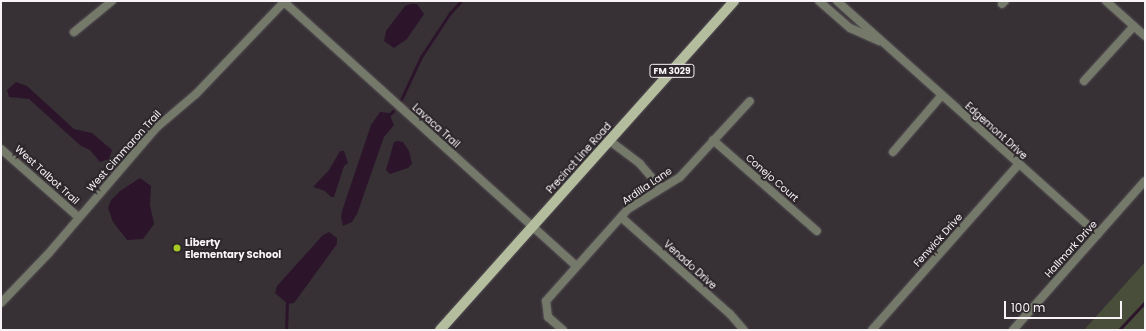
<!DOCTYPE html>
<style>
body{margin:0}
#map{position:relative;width:1146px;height:331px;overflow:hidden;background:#373136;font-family:Poppins,sans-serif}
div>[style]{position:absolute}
.green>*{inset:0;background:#484e39}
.water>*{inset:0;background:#2c152a}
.stream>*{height:2.5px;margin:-1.25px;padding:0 1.25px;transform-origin:1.25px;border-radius:1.25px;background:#2c152a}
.roads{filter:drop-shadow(0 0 1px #565055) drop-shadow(0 0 1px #565055)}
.minor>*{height:8px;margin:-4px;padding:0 4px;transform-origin:4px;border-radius:4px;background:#74796a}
.primary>*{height:10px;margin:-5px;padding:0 5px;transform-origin:5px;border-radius:5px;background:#b4be9f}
.dots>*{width:11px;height:11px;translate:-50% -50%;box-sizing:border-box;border:2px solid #2d272c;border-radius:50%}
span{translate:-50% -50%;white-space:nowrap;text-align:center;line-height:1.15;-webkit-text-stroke:4px #2d272c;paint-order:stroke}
.shield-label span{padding:1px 3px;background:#2d272c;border:1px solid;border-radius:3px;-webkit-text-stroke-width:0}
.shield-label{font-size:9px;color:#f7f3f6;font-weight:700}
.street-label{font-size:10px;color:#f7f3f6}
.poi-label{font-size:10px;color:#f7f3f6;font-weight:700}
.left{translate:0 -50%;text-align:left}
.frame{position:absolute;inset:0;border:2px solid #f7f3f6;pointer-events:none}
.scale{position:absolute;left:1004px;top:301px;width:118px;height:18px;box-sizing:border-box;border:2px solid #f7f3f6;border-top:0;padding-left:5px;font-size:12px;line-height:14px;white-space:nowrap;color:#f7f3f6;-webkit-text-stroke:3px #2d272c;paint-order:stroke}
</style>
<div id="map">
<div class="green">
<div style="clip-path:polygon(1145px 262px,1145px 330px,1084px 330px)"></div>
</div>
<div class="water">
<div style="clip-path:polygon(411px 4px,417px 4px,424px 14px,407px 39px,394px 48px,384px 41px,386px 31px,405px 6px)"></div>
<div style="clip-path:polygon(16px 82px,27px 86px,74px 129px,92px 133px,112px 150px,109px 159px,100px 162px,90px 150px,81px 146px,29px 99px,9px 97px,7px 90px)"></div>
<div style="clip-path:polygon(380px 112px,389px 113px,394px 125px,384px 137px,357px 214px,352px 222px,343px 226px,341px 216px,343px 208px,371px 125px)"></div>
<div style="clip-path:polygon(397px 141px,403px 142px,409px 151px,412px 164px,408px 168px,390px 174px,386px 170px,394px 142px)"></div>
<div style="clip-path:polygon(340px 151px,344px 151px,348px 163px,344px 166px,334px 197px,331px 197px,325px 191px,313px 187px,329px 170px)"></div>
<div style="clip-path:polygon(140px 178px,151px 186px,150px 205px,154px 224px,143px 239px,127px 240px,113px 222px,108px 208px,111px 200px,120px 191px)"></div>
<div style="clip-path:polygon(329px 232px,337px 238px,337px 244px,294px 303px,288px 304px,275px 293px,277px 286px,323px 235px)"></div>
</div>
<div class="stream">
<div style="left:400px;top:102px;width:50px;rotate:-65deg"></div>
<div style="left:421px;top:57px;width:53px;rotate:-56.6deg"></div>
<div style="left:450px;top:13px;width:16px;rotate:-47deg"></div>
<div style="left:388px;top:116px;width:7px;rotate:-45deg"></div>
<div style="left:286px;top:330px;width:29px;rotate:-88deg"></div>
<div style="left:1119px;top:330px;width:38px;rotate:-47deg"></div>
</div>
<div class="roads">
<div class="minor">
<div style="left:283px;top:1px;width:395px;rotate:42.1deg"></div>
<div style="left:819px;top:1px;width:41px;rotate:41.1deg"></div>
<div style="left:850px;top:28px;width:32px;rotate:24deg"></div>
<div style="left:837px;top:1px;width:350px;rotate:41.8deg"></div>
<div style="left:1106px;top:1px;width:52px;rotate:41.9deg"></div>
<div style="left:1002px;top:4px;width:4px;rotate:-45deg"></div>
<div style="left:74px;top:32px;width:49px;rotate:-39.2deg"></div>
<div style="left:1084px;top:81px;width:74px;rotate:-47.7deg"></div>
<div style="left:713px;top:140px;width:138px;rotate:41.2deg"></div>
<div style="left:610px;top:141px;width:38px;rotate:37deg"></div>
<div style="left:640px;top:164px;width:32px;rotate:49deg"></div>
<div style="left:1px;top:149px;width:103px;rotate:41.4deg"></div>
<div style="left:893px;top:152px;width:75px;rotate:-49.3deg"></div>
<div style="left:621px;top:217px;width:146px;rotate:41.7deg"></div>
<div style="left:730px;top:314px;width:21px;rotate:49deg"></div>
<div style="left:1px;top:303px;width:69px;rotate:-46.2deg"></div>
<div style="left:49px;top:253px;width:165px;rotate:-49.4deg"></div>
<div style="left:156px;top:128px;width:52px;rotate:-40.4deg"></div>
<div style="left:196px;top:94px;width:127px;rotate:-46.3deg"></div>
<div style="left:563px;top:330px;width:20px;rotate:-139deg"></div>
<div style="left:548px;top:317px;width:16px;rotate:-97deg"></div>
<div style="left:546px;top:301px;width:123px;rotate:-48.3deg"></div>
<div style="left:628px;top:209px;width:61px;rotate:-31.6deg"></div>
<div style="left:680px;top:177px;width:103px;rotate:-47.4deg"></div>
<div style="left:872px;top:330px;width:222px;rotate:-48.5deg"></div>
<div style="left:1013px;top:330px;width:199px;rotate:-48.5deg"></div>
</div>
<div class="primary">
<div style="left:440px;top:330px;width:441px;rotate:-48.2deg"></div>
</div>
</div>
<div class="dots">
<div style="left:177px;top:248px;background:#a5c822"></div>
</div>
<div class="shield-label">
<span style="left:672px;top:71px">FM 3029</span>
</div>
<div class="street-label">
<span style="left:436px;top:126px;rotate:42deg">Lavaca Trail</span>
<span style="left:996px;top:131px;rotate:42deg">Edgemont Drive</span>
<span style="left:124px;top:151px;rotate:-48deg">West Cimmaron Trail</span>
<span style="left:579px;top:158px;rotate:-48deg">Precinct Line Road</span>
<span style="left:47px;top:175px;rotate:42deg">West Talbot Trail</span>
<span style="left:772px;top:178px;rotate:41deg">Conejo Court</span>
<span style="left:647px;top:186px;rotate:-34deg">Ardilla Lane</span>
<span style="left:938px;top:240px;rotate:-48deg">Fenwick Drive</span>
<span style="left:1071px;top:249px;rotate:-48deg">Hallmark Drive</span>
<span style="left:690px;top:265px;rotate:42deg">Venado Drive</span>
</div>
<div class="poi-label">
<span class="left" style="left:185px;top:248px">Liberty<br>Elementary School</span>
</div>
<div class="frame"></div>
<div class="scale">100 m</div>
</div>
